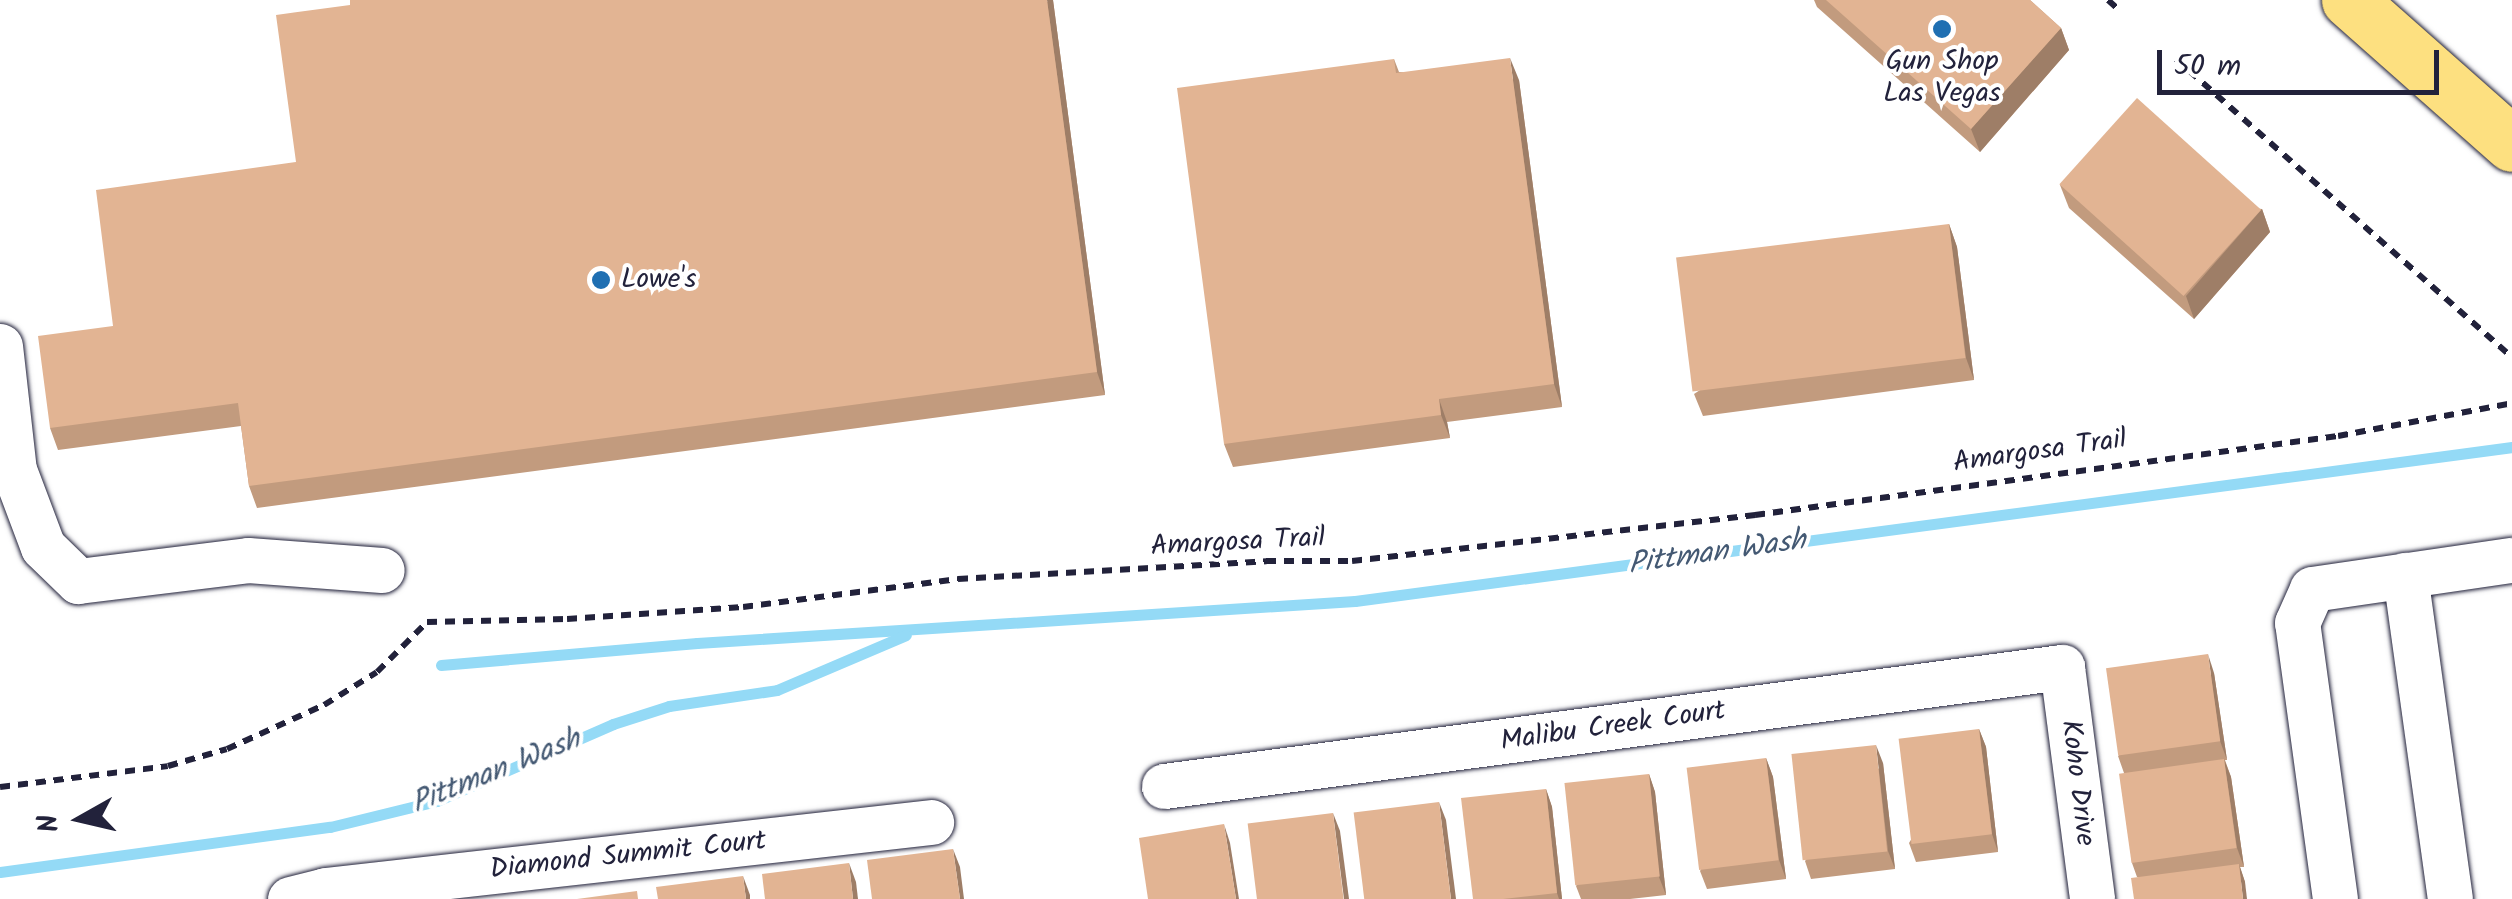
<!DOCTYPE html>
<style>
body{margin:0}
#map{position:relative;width:2512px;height:899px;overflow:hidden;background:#fff;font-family:Kalam,sans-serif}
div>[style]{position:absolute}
.stream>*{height:11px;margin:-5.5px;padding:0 5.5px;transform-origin:5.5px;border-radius:5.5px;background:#94daf6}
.path>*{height:6px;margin-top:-3px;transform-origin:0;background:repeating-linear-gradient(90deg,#22223b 0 10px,transparent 0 18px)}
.roads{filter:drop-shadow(0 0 2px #22223b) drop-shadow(0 0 2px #22223b)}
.minor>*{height:45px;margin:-22.5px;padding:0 22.5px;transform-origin:22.5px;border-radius:22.5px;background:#fff}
.highway>*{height:55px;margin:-27.5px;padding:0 27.5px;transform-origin:27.5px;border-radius:27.5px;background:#fde080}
.wall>*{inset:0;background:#c29b7e}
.shaded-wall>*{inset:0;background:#9e7e67}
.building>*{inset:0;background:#e2b493;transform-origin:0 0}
.dots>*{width:28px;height:28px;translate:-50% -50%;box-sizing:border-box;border:5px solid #fff;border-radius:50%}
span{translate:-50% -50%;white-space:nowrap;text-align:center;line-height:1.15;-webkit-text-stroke:8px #fff;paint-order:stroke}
.poi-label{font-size:28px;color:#22223b}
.left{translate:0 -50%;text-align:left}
.street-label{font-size:28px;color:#22223b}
.water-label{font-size:30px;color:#445973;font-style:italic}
.north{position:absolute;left:30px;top:769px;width:100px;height:100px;-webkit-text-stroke:8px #fff;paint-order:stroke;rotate:262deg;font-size:28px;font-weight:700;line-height:40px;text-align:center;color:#22223b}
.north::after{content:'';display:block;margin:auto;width:35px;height:45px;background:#22223b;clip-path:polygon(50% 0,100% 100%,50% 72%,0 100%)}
.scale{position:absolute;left:2157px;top:50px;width:282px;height:45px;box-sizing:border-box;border:5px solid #22223b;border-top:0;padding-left:12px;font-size:30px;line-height:35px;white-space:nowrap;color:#22223b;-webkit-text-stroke:8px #fff;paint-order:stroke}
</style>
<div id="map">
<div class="stream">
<div style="left:441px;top:665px;width:257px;rotate:-4.9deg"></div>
<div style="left:697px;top:643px;width:659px;rotate:-3.65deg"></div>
<div style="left:1355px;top:601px;width:1167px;rotate:-7.58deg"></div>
<div style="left:0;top:872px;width:333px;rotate:-7.8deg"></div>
<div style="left:330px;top:827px;width:110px;rotate:-13.7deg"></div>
<div style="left:437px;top:801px;width:192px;rotate:-23.6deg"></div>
<div style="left:613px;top:724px;width:59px;rotate:-17.8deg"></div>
<div style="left:669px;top:706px;width:109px;rotate:-8.4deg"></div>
<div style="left:777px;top:690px;width:140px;rotate:-23.1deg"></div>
</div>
<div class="path">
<div style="left:2108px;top:0;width:13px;rotate:42deg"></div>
<div style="left:2176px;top:59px;width:449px;rotate:41.6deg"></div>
<div style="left:0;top:787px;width:169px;rotate:-7.1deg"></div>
<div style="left:168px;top:766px;width:61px;rotate:-16.1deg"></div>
<div style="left:227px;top:749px;width:107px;rotate:-24.4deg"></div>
<div style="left:324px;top:705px;width:62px;rotate:-31.9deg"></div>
<div style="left:377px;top:672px;width:71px;rotate:-45deg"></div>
<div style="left:427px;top:622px;width:140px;rotate:-1.2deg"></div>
<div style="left:567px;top:619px;width:176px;rotate:-3.9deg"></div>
<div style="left:743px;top:607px;width:217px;rotate:-7.4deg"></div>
<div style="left:958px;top:579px;width:309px;rotate:-3.3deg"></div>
<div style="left:1266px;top:561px;width:86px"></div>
<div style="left:1352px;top:561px;width:406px;rotate:-6.5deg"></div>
<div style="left:1755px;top:515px;width:588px;rotate:-7.72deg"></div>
<div style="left:2338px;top:436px;width:177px;rotate:-10.7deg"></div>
</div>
<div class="roads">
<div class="minor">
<div style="left:0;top:346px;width:125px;rotate:83.6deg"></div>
<div style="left:14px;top:470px;width:82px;rotate:69.4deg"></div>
<div style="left:43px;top:547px;width:49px;rotate:44.2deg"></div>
<div style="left:78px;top:581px;width:171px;rotate:-7deg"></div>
<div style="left:248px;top:560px;width:134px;rotate:4.3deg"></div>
<div style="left:2405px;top:575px;width:327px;rotate:82.1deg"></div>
<div style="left:1164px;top:786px;width:906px;rotate:-7.55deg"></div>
<div style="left:2062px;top:667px;width:234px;rotate:82.6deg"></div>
<div style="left:290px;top:899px;width:36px;rotate:-14deg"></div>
<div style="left:325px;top:890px;width:610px;rotate:-6.4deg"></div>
<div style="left:2335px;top:899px;width:279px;rotate:-97.8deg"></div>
<div style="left:2297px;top:623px;width:37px;rotate:-66deg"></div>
<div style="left:2312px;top:589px;width:202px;rotate:-8.3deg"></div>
</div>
<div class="highway">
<div style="left:2349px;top:0;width:217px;rotate:41.5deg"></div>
</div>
</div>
<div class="wall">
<div style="clip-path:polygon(1053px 0,1105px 395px,257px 508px,249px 486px,241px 426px,58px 450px,50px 428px,113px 326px)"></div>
<div style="clip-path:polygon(1814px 0,2030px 0,2061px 28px,2069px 50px,1980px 152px,1817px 7px)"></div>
<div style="clip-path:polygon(1394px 59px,1399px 72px,1519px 80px,1562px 407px,1447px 422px,1450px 438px,1233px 467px,1224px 444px)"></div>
<div style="clip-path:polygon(2060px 185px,2262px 209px,2270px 232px,2194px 319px,2069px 208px)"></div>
<div style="clip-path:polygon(1949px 224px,1957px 247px,1974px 380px,1703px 416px,1694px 394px)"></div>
<div style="clip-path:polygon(2214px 673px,2227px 760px,2225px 760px,2231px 777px,2244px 867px,2240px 867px,2245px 882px,2137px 877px,2132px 863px,2124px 773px,2118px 756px)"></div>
<div style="clip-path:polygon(1979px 729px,1986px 747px,1998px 852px,1916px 862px,1909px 843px)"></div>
<div style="clip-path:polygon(1766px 758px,1773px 777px,1786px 879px,1707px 889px,1700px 871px)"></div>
<div style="clip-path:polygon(1883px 763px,1895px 869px,1811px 879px,1805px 861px)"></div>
<div style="clip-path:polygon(1649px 774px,1655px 792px,1666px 895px,1630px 899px,1581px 899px,1576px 886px)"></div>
<div style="clip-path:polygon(1546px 789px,1552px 807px,1562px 899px,1473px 899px)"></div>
</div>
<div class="shaded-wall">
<div style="clip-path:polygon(1047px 0,1053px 0,1105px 395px,1097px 372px)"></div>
<div style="clip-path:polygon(2061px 28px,2069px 50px,1980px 152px,1971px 129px)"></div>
<div style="clip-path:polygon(1510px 58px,1519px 80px,1562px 407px,1554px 384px)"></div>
<div style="clip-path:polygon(2262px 209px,2270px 232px,2194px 319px,2186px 296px)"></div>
<div style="clip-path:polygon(1949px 224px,1957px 247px,1974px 380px,1966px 358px)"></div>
<div style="clip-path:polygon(1439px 399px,1447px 422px,1450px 438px,1441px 415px)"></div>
<div style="clip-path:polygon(2208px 654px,2214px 673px,2227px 760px,2220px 741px)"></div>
<div style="clip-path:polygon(1979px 729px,1986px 747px,1998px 852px,1992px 834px)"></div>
<div style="clip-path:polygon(1876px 745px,1883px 763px,1895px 869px,1888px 851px)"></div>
<div style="clip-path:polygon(1766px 758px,1773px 777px,1786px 879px,1779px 860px)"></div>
<div style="clip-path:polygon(2224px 759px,2231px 777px,2244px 867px,2237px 848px)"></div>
<div style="clip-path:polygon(1649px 774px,1655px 792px,1666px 895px,1659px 877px)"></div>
<div style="clip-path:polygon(1546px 789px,1552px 807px,1562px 899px,1559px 899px,1557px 893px)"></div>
<div style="clip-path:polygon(1439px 802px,1446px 820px,1456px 899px,1451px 899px)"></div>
<div style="clip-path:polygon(1333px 813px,1340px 831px,1349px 899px,1344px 899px)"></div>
<div style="clip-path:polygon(1224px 824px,1230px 843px,1239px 899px,1236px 899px)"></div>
<div style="clip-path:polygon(953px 849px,960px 867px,964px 899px,960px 899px)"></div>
<div style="clip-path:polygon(849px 863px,856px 882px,858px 899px,853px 899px)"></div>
<div style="clip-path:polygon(2239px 864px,2245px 882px,2247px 899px,2243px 899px)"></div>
<div style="clip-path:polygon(743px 876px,750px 895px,750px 899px,746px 899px)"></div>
</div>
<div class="building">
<div style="clip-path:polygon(350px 0,1047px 0,1097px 372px,249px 486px,238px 403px,50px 428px,38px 336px,113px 326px,96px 190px,296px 162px,276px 15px,350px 5px)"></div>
<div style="clip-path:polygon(1826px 0,2030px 0,2061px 28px,1971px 129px)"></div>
<div style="clip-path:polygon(1510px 58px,1554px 384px,1439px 399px,1441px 415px,1224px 444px,1177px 88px,1394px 59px,1396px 73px)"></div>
<div style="left:2137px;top:98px;width:167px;height:116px;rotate:42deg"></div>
<div style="left:1949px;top:224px;width:135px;height:275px;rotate:83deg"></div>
<div style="left:2208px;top:654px;width:88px;height:103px;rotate:82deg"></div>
<div style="left:1979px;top:729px;width:106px;height:81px;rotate:83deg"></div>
<div style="left:1876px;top:745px;width:107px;height:85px;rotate:84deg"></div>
<div style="left:1766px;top:758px;width:103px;height:80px;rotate:83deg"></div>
<div style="left:2224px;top:759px;width:90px;height:106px;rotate:82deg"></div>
<div style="left:1649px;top:774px;width:103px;height:85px;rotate:84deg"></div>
<div style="clip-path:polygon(1546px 789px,1557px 893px,1503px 899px,1473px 899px,1461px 798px)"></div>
<div style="left:1439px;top:802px;width:98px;height:86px;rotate:83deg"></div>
<div style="left:1333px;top:813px;width:87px;height:86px;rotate:83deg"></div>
<div style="clip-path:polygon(1224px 824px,1236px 899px,1148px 899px,1139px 838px)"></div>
<div style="clip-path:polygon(953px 849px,960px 899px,872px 899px,867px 860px)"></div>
<div style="clip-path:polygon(849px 863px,853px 899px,765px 899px,762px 874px)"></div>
<div style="clip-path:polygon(2239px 864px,2243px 899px,2134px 899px,2131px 878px)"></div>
<div style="clip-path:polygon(743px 876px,746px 899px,658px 899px,656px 887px)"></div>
<div style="clip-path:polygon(637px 891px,638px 899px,577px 899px)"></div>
</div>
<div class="dots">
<div style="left:1942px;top:29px;background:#1f6fb2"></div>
<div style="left:601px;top:280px;background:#1f6fb2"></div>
</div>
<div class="poi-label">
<span style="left:1942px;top:78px">Gun Shop<br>Las Vegas</span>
<span class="left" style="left:621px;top:280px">Lowe's</span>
</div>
<div class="street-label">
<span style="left:2040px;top:452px;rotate:-8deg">Amargosa Trail</span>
<span style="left:1238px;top:543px;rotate:-3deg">Amargosa Trail</span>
<span style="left:1613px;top:727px;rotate:-8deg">Malibu Creek Court</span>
<span style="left:2077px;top:783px;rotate:83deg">Koho Drive</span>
<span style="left:628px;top:856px;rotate:-6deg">Diamond Summit Court</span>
</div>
<div class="water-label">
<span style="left:1717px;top:553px;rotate:-8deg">Pittman Wash</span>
<span style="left:496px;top:772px;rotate:-22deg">Pittman Wash</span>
</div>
<div class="north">N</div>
<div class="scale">50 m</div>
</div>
